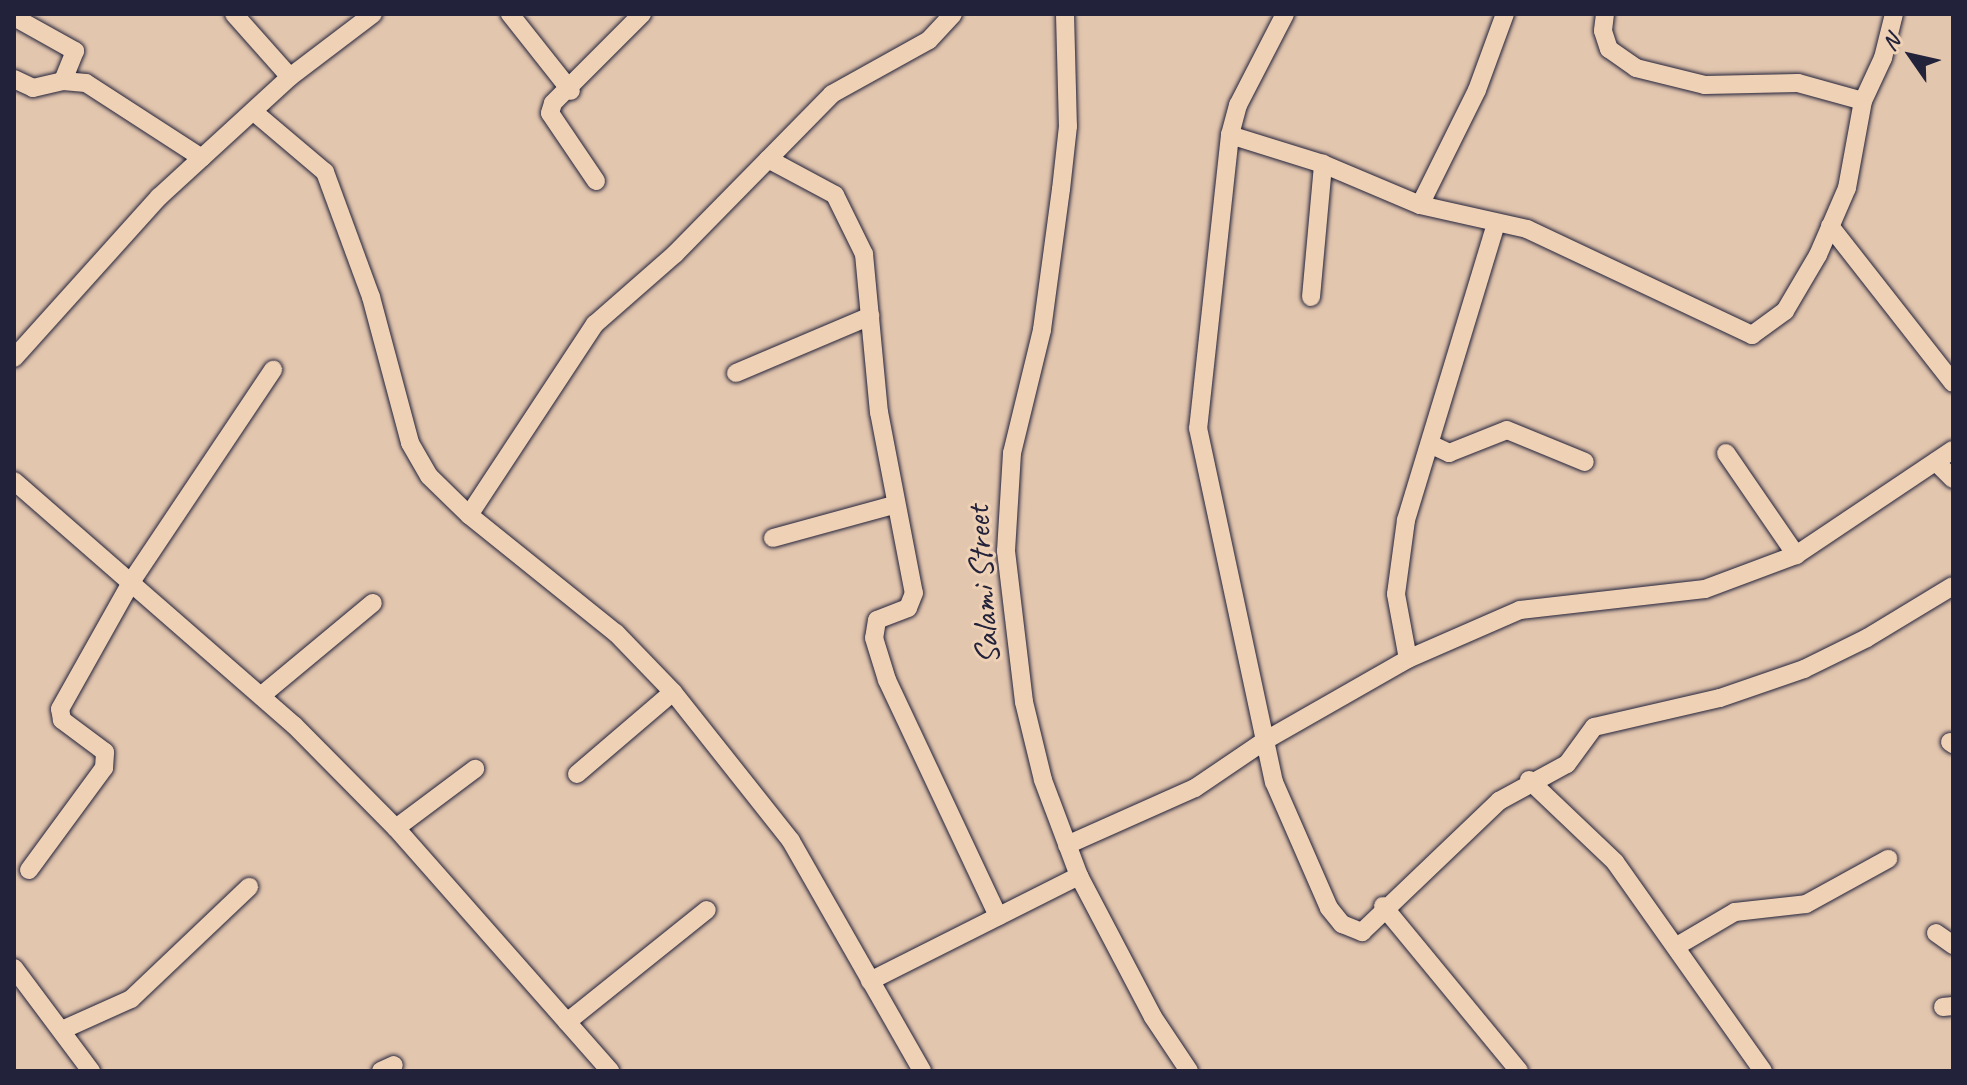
<!DOCTYPE html>
<style>
body{margin:0}
#map{position:relative;width:1967px;height:1085px;overflow:hidden;background:#e3c6ae;font-family:Caveat,sans-serif}
div>[style]{position:absolute}
.roads{filter:drop-shadow(0 0 2px #22223b) drop-shadow(0 0 2px #22223b)}
.minor>*{height:18px;margin:-9px;padding:0 9px;transform-origin:9px;border-radius:9px;background:#efd1b6}
span{translate:-50% -50%;white-space:nowrap;text-align:center;line-height:1.15;-webkit-text-stroke:6px #efd1b6;paint-order:stroke}
.street-label{font-size:34px;color:#22223b}
.frame{position:absolute;inset:0;border:16px solid #22223b;pointer-events:none}
.north{position:absolute;left:1871px;top:16px;width:80px;height:80px;-webkit-text-stroke:6px #efd1b6;paint-order:stroke;rotate:304deg;font-size:22px;font-weight:700;line-height:32px;text-align:center;color:#22223b}
.north::after{content:'';display:block;margin:auto;width:28px;height:36px;background:#22223b;clip-path:polygon(50% 0,100% 100%,50% 72%,0 100%)}
</style>
<div id="map">
<div class="roads">
<div class="minor">
<div style="left:234px;top:14px;width:84px;rotate:48.4deg"></div>
<div style="left:510px;top:14px;width:98px;rotate:51.6deg"></div>
<div style="left:1065px;top:14px;width:112px;rotate:88.5deg"></div>
<div style="left:1068px;top:126px;width:63px;rotate:96.3deg"></div>
<div style="left:1061px;top:189px;width:142px;rotate:97.7deg"></div>
<div style="left:1042px;top:330px;width:127px;rotate:103.7deg"></div>
<div style="left:1012px;top:453px;width:98px;rotate:93.5deg"></div>
<div style="left:1006px;top:551px;width:152px;rotate:83.2deg"></div>
<div style="left:1024px;top:702px;width:80px;rotate:76.3deg"></div>
<div style="left:1043px;top:780px;width:103px;rotate:69.4deg"></div>
<div style="left:1079px;top:876px;width:159px;rotate:62.3deg"></div>
<div style="left:1153px;top:1017px;width:65px;rotate:56.3deg"></div>
<div style="left:1285px;top:14px;width:102px;rotate:117.3deg"></div>
<div style="left:1238px;top:105px;width:31px;rotate:105deg"></div>
<div style="left:1230px;top:135px;width:295px;rotate:96.2deg"></div>
<div style="left:1198px;top:428px;width:362px;rotate:77.9deg"></div>
<div style="left:1274px;top:782px;width:137px;rotate:66.4deg"></div>
<div style="left:1329px;top:908px;width:21px;rotate:51deg"></div>
<div style="left:1342px;top:924px;width:22px;rotate:22deg"></div>
<div style="left:1362px;top:932px;width:190px;rotate:-43.7deg"></div>
<div style="left:1499px;top:801px;width:77px;rotate:-28.6deg"></div>
<div style="left:1567px;top:764px;width:46px;rotate:-53.9deg"></div>
<div style="left:1594px;top:727px;width:129px;rotate:-13deg"></div>
<div style="left:1720px;top:698px;width:89px;rotate:-19deg"></div>
<div style="left:1804px;top:669px;width:70px;rotate:-26.2deg"></div>
<div style="left:1867px;top:638px;width:100px;rotate:-31.2deg"></div>
<div style="left:1605px;top:14px;width:17px;rotate:97deg"></div>
<div style="left:1603px;top:31px;width:19px;rotate:72deg"></div>
<div style="left:1609px;top:49px;width:33px;rotate:35deg"></div>
<div style="left:1636px;top:68px;width:71px;rotate:13.8deg"></div>
<div style="left:1705px;top:85px;width:93px;rotate:-1.2deg"></div>
<div style="left:1798px;top:83px;width:67px;rotate:15.5deg"></div>
<div style="left:14px;top:17px;width:70px;rotate:29.1deg"></div>
<div style="left:75px;top:51px;width:32px;rotate:112deg"></div>
<div style="left:14px;top:79px;width:21px;rotate:25deg"></div>
<div style="left:33px;top:88px;width:31px;rotate:-13deg"></div>
<div style="left:63px;top:81px;width:23px;rotate:5deg"></div>
<div style="left:86px;top:83px;width:138px;rotate:32.9deg"></div>
<div style="left:254px;top:112px;width:93px;rotate:40.2deg"></div>
<div style="left:325px;top:172px;width:133px;rotate:69.8deg"></div>
<div style="left:371px;top:297px;width:151px;rotate:75deg"></div>
<div style="left:410px;top:443px;width:38px;rotate:60deg"></div>
<div style="left:429px;top:476px;width:56px;rotate:44.3deg"></div>
<div style="left:469px;top:515px;width:189px;rotate:38.8deg"></div>
<div style="left:616px;top:633px;width:82px;rotate:46deg"></div>
<div style="left:673px;top:692px;width:190px;rotate:51.6deg"></div>
<div style="left:791px;top:841px;width:265px;rotate:60.3deg"></div>
<div style="left:1230px;top:135px;width:97px;rotate:17.3deg"></div>
<div style="left:1323px;top:164px;width:105px;rotate:22.9deg"></div>
<div style="left:1420px;top:205px;width:110px;rotate:12.6deg"></div>
<div style="left:1527px;top:229px;width:249px;rotate:25.2deg"></div>
<div style="left:1752px;top:335px;width:41px;rotate:-36deg"></div>
<div style="left:1785px;top:311px;width:65px;rotate:-59.5deg"></div>
<div style="left:1818px;top:255px;width:73px;rotate:-66.6deg"></div>
<div style="left:1847px;top:188px;width:88px;rotate:-79.6deg"></div>
<div style="left:1863px;top:101px;width:47px;rotate:-65.1deg"></div>
<div style="left:1883px;top:58px;width:45px;rotate:-76deg"></div>
<div style="left:768px;top:159px;width:76px;rotate:28.2deg"></div>
<div style="left:835px;top:195px;width:66px;rotate:63.8deg"></div>
<div style="left:864px;top:254px;width:159px;rotate:84.6deg"></div>
<div style="left:879px;top:412px;width:184px;rotate:79.1deg"></div>
<div style="left:914px;top:593px;width:16px;rotate:112deg"></div>
<div style="left:908px;top:608px;width:33px;rotate:159deg"></div>
<div style="left:877px;top:620px;width:18px;rotate:99deg"></div>
<div style="left:874px;top:638px;width:44px;rotate:72.8deg"></div>
<div style="left:887px;top:680px;width:261px;rotate:64.8deg"></div>
<div style="left:596px;top:181px;width:82px;rotate:-124.1deg"></div>
<div style="left:550px;top:113px;width:10px;rotate:-73deg"></div>
<div style="left:553px;top:103px;width:126px;rotate:-45deg"></div>
<div style="left:1420px;top:205px;width:128px;rotate:-63.6deg"></div>
<div style="left:1477px;top:90px;width:81px;rotate:-69.8deg"></div>
<div style="left:1830px;top:226px;width:199px;rotate:51.9deg"></div>
<div style="left:1311px;top:297px;width:134px;rotate:-84.8deg"></div>
<div style="left:14px;top:358px;width:217px;rotate:-48deg"></div>
<div style="left:159px;top:197px;width:178px;rotate:-42.5deg"></div>
<div style="left:290px;top:77px;width:104px;rotate:-37.2deg"></div>
<div style="left:736px;top:373px;width:146px;rotate:-23deg"></div>
<div style="left:1432px;top:445px;width:19px;rotate:25deg"></div>
<div style="left:1449px;top:453px;width:62px;rotate:-21.6deg"></div>
<div style="left:1507px;top:430px;width:84px;rotate:22.3deg"></div>
<div style="left:1726px;top:453px;width:124px;rotate:55.5deg"></div>
<div style="left:1936px;top:462px;width:24px;rotate:45deg"></div>
<div style="left:14px;top:481px;width:371px;rotate:41.1deg"></div>
<div style="left:294px;top:725px;width:145px;rotate:45.3deg"></div>
<div style="left:396px;top:828px;width:324px;rotate:48.6deg"></div>
<div style="left:469px;top:515px;width:229px;rotate:-56.6deg"></div>
<div style="left:595px;top:324px;width:106px;rotate:-41.2deg"></div>
<div style="left:675px;top:254px;width:224px;rotate:-45.5deg"></div>
<div style="left:832px;top:94px;width:111px;rotate:-29.1deg"></div>
<div style="left:929px;top:40px;width:35px;rotate:-47deg"></div>
<div style="left:773px;top:538px;width:125px;rotate:-15.3deg"></div>
<div style="left:1408px;top:659px;width:66px;rotate:-100.5deg"></div>
<div style="left:1396px;top:594px;width:75px;rotate:-82.3deg"></div>
<div style="left:1406px;top:520px;width:309px;rotate:-73.1deg"></div>
<div style="left:262px;top:695px;width:144px;rotate:-39.7deg"></div>
<div style="left:1950px;top:742px;width:4px;rotate:34deg"></div>
<div style="left:577px;top:774px;width:126px;rotate:-40.5deg"></div>
<div style="left:1529px;top:780px;width:119px;rotate:43.6deg"></div>
<div style="left:1615px;top:862px;width:256px;rotate:54.7deg"></div>
<div style="left:396px;top:828px;width:99px;rotate:-36.8deg"></div>
<div style="left:1067px;top:845px;width:140px;rotate:-24deg"></div>
<div style="left:1195px;top:788px;width:86px;rotate:-34.1deg"></div>
<div style="left:1266px;top:740px;width:163px;rotate:-29.7deg"></div>
<div style="left:1408px;top:659px;width:122px;rotate:-23.6deg"></div>
<div style="left:1520px;top:610px;width:186px;rotate:-6.5deg"></div>
<div style="left:1705px;top:589px;width:97px;rotate:-20.5deg"></div>
<div style="left:1796px;top:555px;width:189px;rotate:-33.8deg"></div>
<div style="left:29px;top:870px;width:127px;rotate:-53.7deg"></div>
<div style="left:104px;top:768px;width:16px;rotate:-86deg"></div>
<div style="left:105px;top:752px;width:54px;rotate:-143.3deg"></div>
<div style="left:62px;top:720px;width:11px;rotate:-100deg"></div>
<div style="left:60px;top:709px;width:149px;rotate:-60.7deg"></div>
<div style="left:133px;top:579px;width:252px;rotate:-56.2deg"></div>
<div style="left:1383px;top:906px;width:214px;rotate:50.5deg"></div>
<div style="left:1936px;top:933px;width:21px;rotate:35deg"></div>
<div style="left:1677px;top:946px;width:67px;rotate:-30.4deg"></div>
<div style="left:1735px;top:912px;width:71px;rotate:-6.4deg"></div>
<div style="left:1806px;top:904px;width:94px;rotate:-28.8deg"></div>
<div style="left:14px;top:968px;width:129px;rotate:53.2deg"></div>
<div style="left:870px;top:981px;width:234px;rotate:-26.7deg"></div>
<div style="left:1943px;top:1007px;width:10px;rotate:-6deg"></div>
<div style="left:567px;top:1022px;width:179px;rotate:-38.7deg"></div>
<div style="left:62px;top:1030px;width:76px;rotate:-24.2deg"></div>
<div style="left:131px;top:999px;width:163px;rotate:-43.5deg"></div>
<div style="left:381px;top:1071px;width:14px;rotate:-25deg"></div>
</div>
</div>
<div class="street-label">
<span style="left:982px;top:585px;rotate:-94deg">Salami Street</span>
</div>
<div class="frame"></div>
<div class="north">N</div>
</div>
